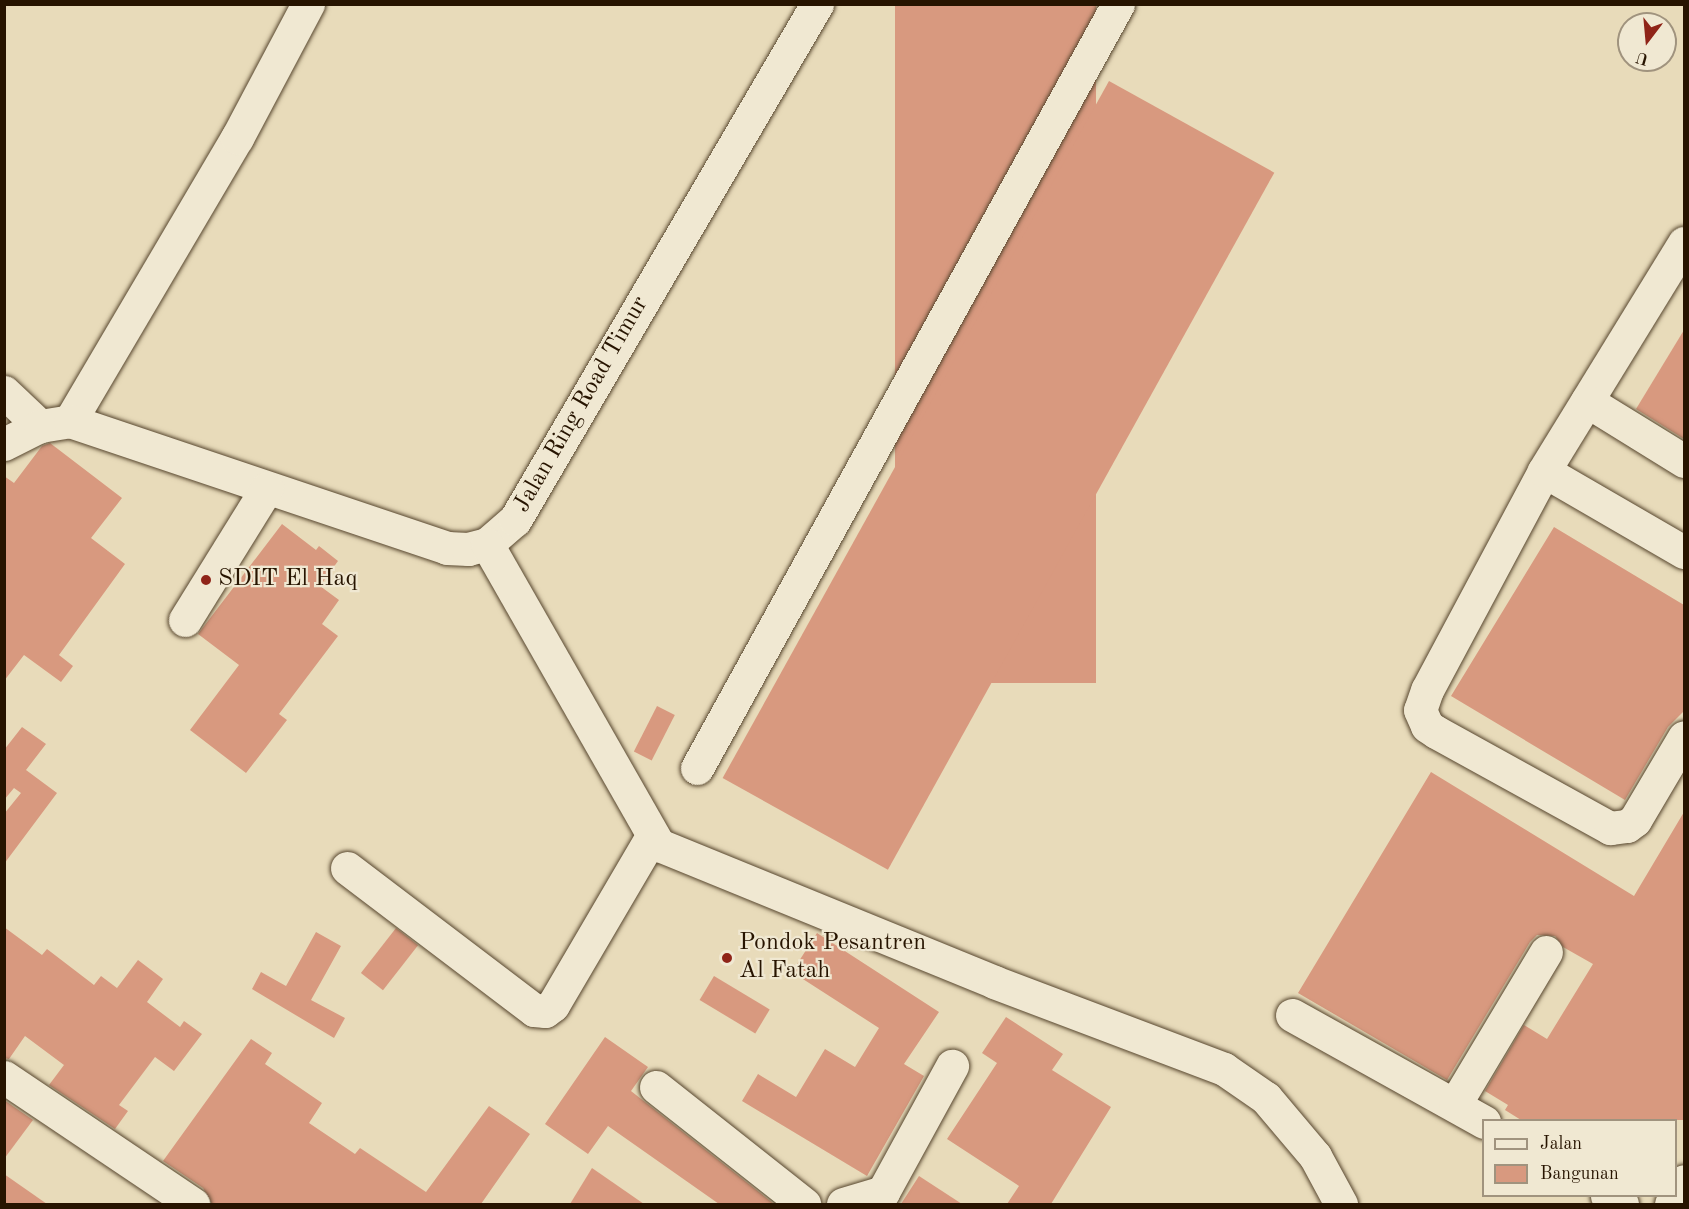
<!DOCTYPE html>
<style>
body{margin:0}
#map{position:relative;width:1689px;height:1209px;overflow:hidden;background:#e8dbba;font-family:"Old Standard TT",serif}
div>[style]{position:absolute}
.building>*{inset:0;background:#d8997f;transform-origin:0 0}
.roads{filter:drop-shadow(0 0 2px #57462e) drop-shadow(0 0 2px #57462e)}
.minor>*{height:33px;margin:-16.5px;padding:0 16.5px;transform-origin:16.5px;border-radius:16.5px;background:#f0e8d2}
.dots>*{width:16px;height:16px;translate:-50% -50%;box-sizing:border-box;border:3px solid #f0e8d2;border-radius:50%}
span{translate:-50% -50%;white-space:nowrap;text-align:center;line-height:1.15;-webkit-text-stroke:4.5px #f0e8d2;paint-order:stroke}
.street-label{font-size:24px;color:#271400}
.poi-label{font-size:24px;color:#271400}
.left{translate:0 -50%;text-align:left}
.frame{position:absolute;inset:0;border:6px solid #271400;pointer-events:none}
.legend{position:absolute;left:1482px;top:1119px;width:195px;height:78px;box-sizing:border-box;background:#f0e8d2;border:2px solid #a0937e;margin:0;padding:8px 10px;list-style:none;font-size:18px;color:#271400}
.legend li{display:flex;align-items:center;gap:12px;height:30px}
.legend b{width:30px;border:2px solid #a0937e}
.north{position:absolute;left:1617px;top:12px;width:60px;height:60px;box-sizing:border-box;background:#f0e8d2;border:2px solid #a0937e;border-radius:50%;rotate:196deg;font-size:16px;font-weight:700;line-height:24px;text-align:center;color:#271400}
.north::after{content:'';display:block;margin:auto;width:21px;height:27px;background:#8f2418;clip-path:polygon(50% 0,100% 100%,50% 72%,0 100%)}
</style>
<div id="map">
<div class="building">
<div style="left:895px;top:4px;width:201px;height:679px"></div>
<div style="left:1109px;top:81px;width:189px;height:797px;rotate:29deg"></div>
<div style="clip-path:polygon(1684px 330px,1684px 439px,1636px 409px)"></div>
<div style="clip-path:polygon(50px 443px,122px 498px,91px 538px,125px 564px,59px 655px,73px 666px,61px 682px,24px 655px,4px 681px,4px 476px,14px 483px,42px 446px)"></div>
<div style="clip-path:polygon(282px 524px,316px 550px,319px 546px,338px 561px,320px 586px,339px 600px,322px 624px,338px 636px,279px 714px,287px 720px,246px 773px,190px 730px,239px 665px,198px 634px)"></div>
<div style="clip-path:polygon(1554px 527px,1684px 605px,1684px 711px,1668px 727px,1625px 800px,1451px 696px)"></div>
<div style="left:657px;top:706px;width:20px;height:51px;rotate:27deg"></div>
<div style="clip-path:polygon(22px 727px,46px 744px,26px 770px,57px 793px,4px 864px,4px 814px,21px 793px,14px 788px,4px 800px,4px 750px)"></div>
<div style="clip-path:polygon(1431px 772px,1634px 896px,1684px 812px,1684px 1120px,1521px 1120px,1505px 1110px,1508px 1105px,1485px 1091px,1524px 1025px,1547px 1039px,1593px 964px,1563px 947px,1555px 936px,1537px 935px,1530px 942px,1447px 1080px,1298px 993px)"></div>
<div style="clip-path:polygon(4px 927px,42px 955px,47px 949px,94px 985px,101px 976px,117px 988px,138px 960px,163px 979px,147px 1002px,180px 1027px,184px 1021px,202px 1034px,174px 1071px,155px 1057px,119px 1105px,128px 1111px,115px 1129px,49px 1085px,64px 1065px,25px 1036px,9px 1059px,4px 1058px)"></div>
<div style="left:396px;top:928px;width:28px;height:57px;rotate:38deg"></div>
<div style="clip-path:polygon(316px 932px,341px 946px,311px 1000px,345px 1018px,334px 1038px,252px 989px,261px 972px,286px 986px)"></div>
<div style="clip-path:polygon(817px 933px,939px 1012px,904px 1064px,924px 1076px,867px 1176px,742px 1101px,758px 1074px,796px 1097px,825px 1049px,855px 1067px,879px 1028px,792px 972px)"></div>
<div style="left:714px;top:976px;width:65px;height:28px;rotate:31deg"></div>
<div style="clip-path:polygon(1006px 1017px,1063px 1054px,1052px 1070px,1111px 1107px,1051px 1204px,1007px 1204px,1019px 1186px,947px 1139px,997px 1063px,982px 1053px)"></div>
<div style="clip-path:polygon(605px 1037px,648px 1067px,631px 1091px,774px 1204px,719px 1204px,608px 1126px,588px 1154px,545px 1124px)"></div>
<div style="clip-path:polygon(251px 1039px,272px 1053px,265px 1064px,322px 1103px,309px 1123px,355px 1154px,360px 1148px,426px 1192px,489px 1106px,530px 1134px,481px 1204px,212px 1204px,203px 1188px,163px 1161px)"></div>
<div style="clip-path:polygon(4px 1100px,33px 1120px,4px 1159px)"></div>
<div style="clip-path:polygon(592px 1168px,644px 1204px,570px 1204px)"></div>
<div style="clip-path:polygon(4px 1174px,47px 1204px,4px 1204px)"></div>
<div style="clip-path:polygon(919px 1176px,962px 1204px,901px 1204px)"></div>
</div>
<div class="roads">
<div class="minor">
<div style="left:1684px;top:243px;width:268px;rotate:121.6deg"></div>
<div style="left:1544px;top:471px;width:248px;rotate:118.1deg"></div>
<div style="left:1427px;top:690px;width:21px;rotate:109deg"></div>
<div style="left:1420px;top:710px;width:17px;rotate:66deg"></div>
<div style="left:1427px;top:726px;width:11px;rotate:34deg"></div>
<div style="left:1436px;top:732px;width:199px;rotate:28.9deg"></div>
<div style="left:1610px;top:828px;width:17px;rotate:-7deg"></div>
<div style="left:1627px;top:826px;width:10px;rotate:-37deg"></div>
<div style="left:1635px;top:820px;width:96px;rotate:-59.4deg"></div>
<div style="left:4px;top:392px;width:50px;rotate:43.4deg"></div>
<div style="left:1587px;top:401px;width:114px;rotate:31.7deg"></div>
<div style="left:70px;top:421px;width:329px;rotate:-59.5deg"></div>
<div style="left:237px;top:138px;width:152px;rotate:-62.1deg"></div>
<div style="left:4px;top:444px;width:40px;rotate:-26.6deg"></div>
<div style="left:40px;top:426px;width:30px;rotate:-9deg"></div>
<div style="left:70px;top:421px;width:398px;rotate:18.6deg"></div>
<div style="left:447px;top:548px;width:21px;rotate:3deg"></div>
<div style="left:468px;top:549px;width:20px;rotate:-15deg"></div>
<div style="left:487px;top:544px;width:37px;rotate:-41deg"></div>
<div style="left:515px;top:520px;width:598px;rotate:-59.66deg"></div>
<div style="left:1544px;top:471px;width:162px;rotate:30.1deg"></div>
<div style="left:487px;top:544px;width:347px;rotate:60.3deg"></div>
<div style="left:659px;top:845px;width:362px;rotate:22.2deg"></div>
<div style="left:994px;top:982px;width:246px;rotate:20.7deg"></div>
<div style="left:1224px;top:1069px;width:51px;rotate:34.6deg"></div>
<div style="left:1266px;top:1098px;width:76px;rotate:49.8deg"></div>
<div style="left:1315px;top:1156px;width:55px;rotate:61.6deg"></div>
<div style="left:185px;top:620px;width:155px;rotate:-58.2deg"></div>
<div style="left:697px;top:768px;width:872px;rotate:-61.14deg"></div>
<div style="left:347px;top:868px;width:235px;rotate:37.2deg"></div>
<div style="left:534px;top:1010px;width:11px;rotate:5deg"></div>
<div style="left:545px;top:1011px;width:10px;rotate:-37deg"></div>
<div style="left:553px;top:1005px;width:196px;rotate:-59.6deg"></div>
<div style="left:1292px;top:1015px;width:220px;rotate:29.1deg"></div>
<div style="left:4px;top:1077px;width:228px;rotate:33.9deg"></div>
<div style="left:656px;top:1087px;width:189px;rotate:38.3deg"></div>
<div style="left:1455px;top:1104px;width:177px;rotate:-59.1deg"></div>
<div style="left:1607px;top:1196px;width:17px;rotate:28deg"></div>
<div style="left:843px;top:1204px;width:42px;rotate:-16.7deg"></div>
<div style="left:883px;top:1192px;width:144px;rotate:-61.3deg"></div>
<div style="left:1671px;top:1204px;width:26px;rotate:-61deg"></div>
</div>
</div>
<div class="dots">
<div style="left:206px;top:580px;background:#8f2418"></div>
<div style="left:727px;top:958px;background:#8f2418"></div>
</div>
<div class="street-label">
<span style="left:582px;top:405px;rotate:-60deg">Jalan Ring Road Timur</span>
</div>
<div class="poi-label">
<span class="left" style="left:218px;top:580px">SDIT El Haq</span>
<span class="left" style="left:739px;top:958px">Pondok Pesantren<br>Al Fatah</span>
</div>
<div class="frame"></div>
<ul class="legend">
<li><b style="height:8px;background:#f0e8d2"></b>Jalan</li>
<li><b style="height:16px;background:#d8997f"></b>Bangunan</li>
</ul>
<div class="north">U</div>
</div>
